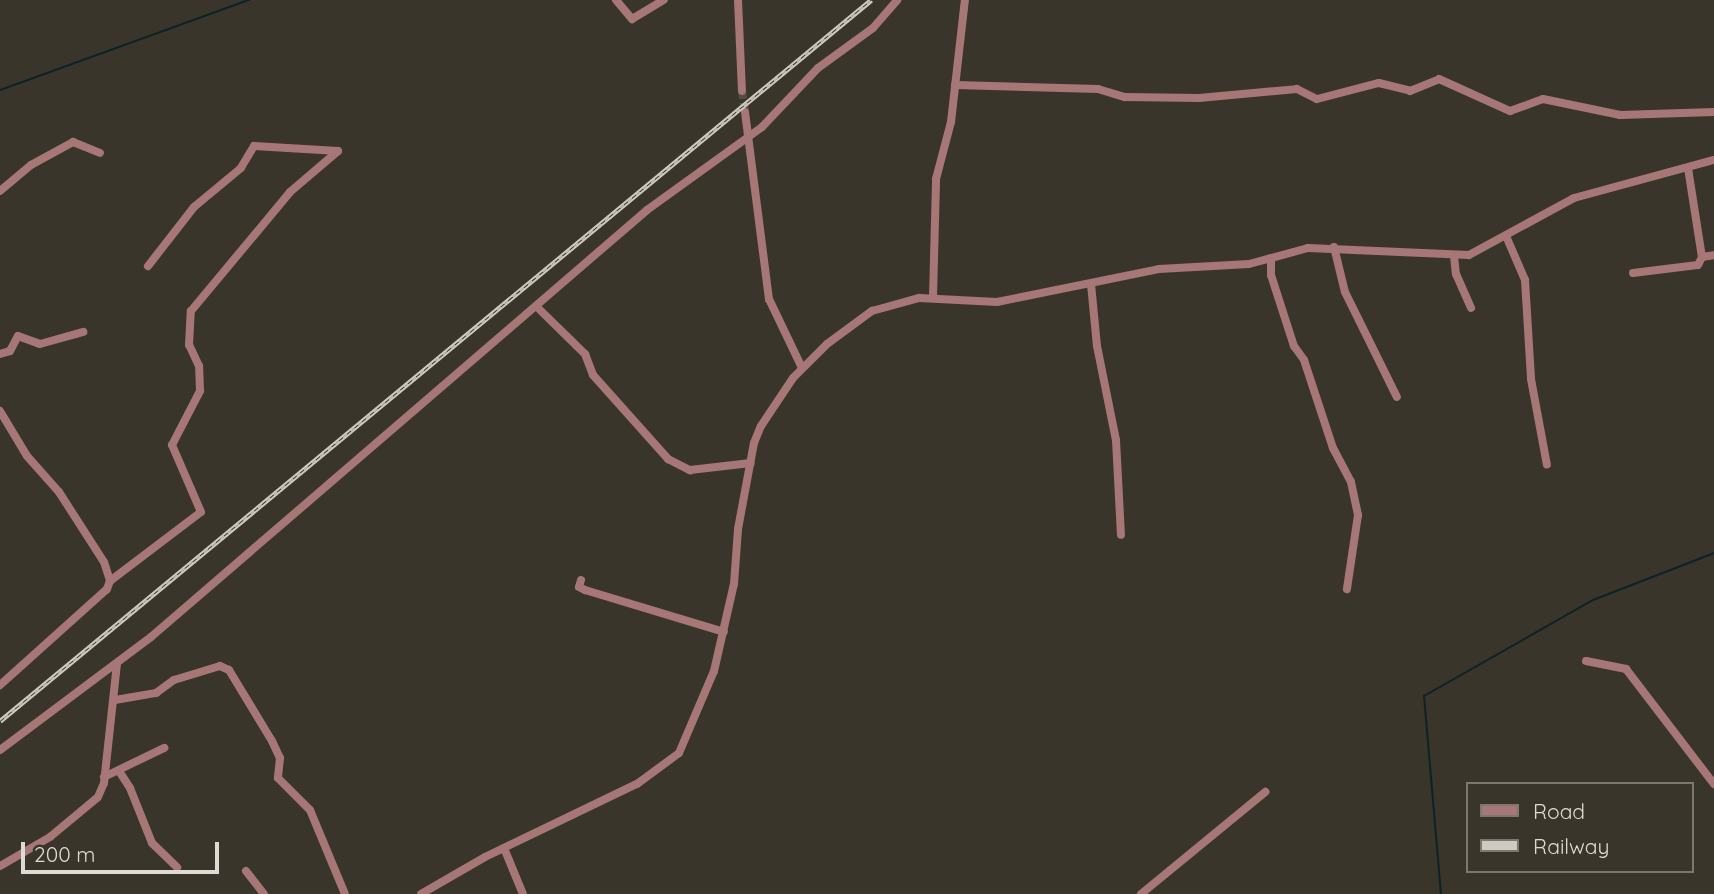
<!DOCTYPE html>
<style>
body{margin:0}
#map{position:relative;width:1714px;height:894px;overflow:hidden;background:#3a352b;font-family:Quicksand,sans-serif}
div>[style]{position:absolute}
.stream>*{height:2px;margin:-1px;padding:0 1px;transform-origin:1px;border-radius:1px;background:#0b2326}
.minor-tunnel>*{height:8px;margin-top:-4px;transform-origin:0;background:repeating-linear-gradient(90deg,#534e44 0 8px,transparent 0 12px)}
.minor>*{height:8px;margin:-4px;padding:0 4px;transform-origin:4px;border-radius:4px;background:#a67776}
.rail>*{height:4.5px;margin-top:-2.25px;transform-origin:0;background:repeating-linear-gradient(90deg,#3a352b 0 5px,#cdcac2 0 10px);box-sizing:border-box;border-block:2px solid #cdcac2}
span{translate:-50% -50%;white-space:nowrap;text-align:center;line-height:1.15;-webkit-text-stroke:5px #3a352b;paint-order:stroke}
.legend{position:absolute;left:1466px;top:782px;width:228px;height:91px;box-sizing:border-box;background:#3a352b;border:2px solid #7c776f;margin:0;padding:9px 12px;list-style:none;font-size:21px;color:#dedbd4}
.legend li{display:flex;align-items:center;gap:14px;height:35px}
.legend b{width:35px;border:2px solid #7c776f}
.scale{position:absolute;left:21px;top:842px;width:198px;height:32px;box-sizing:border-box;border:4px solid #dedbd4;border-top:0;padding-left:9px;font-size:21px;line-height:24px;white-space:nowrap;color:#dedbd4;-webkit-text-stroke:5px #3a352b;paint-order:stroke}
</style>
<div id="map">
<div class="stream">
<div style="left:0;top:90px;width:265px;rotate:-19.9deg"></div>
<div style="left:1441px;top:894px;width:199px;rotate:-94.9deg"></div>
<div style="left:1424px;top:696px;width:194px;rotate:-29.6deg"></div>
<div style="left:1593px;top:600px;width:130px;rotate:-21.2deg"></div>
</div>
<div class="minor-tunnel">
<div style="left:742px;top:91px;width:21px;rotate:82deg"></div>
</div>
<div class="minor">
<div style="left:616px;top:0;width:25px;rotate:50deg"></div>
<div style="left:632px;top:19px;width:37px;rotate:-31deg"></div>
<div style="left:738px;top:0;width:91px;rotate:87.5deg"></div>
<div style="left:955px;top:85px;width:143px;rotate:1.6deg"></div>
<div style="left:1098px;top:89px;width:28px;rotate:17deg"></div>
<div style="left:1125px;top:97px;width:74px;rotate:0.8deg"></div>
<div style="left:1199px;top:98px;width:98px;rotate:-5.2deg"></div>
<div style="left:1297px;top:89px;width:22px;rotate:27deg"></div>
<div style="left:1317px;top:99px;width:64px;rotate:-14.5deg"></div>
<div style="left:1379px;top:83px;width:32px;rotate:14deg"></div>
<div style="left:1410px;top:91px;width:31px;rotate:-22deg"></div>
<div style="left:1439px;top:79px;width:78px;rotate:24.3deg"></div>
<div style="left:1510px;top:111px;width:35px;rotate:-20deg"></div>
<div style="left:1543px;top:99px;width:79px;rotate:11.7deg"></div>
<div style="left:1620px;top:115px;width:94px;rotate:-1.8deg"></div>
<div style="left:745px;top:112px;width:189px;rotate:82.7deg"></div>
<div style="left:769px;top:299px;width:76px;rotate:64.4deg"></div>
<div style="left:1688px;top:168px;width:90px;rotate:81.1deg"></div>
<div style="left:1702px;top:257px;width:12px;rotate:-9deg"></div>
<div style="left:0;top:191px;width:40px;rotate:-40deg"></div>
<div style="left:31px;top:165px;width:48px;rotate:-28.7deg"></div>
<div style="left:73px;top:142px;width:29px;rotate:22deg"></div>
<div style="left:1506px;top:236px;width:48px;rotate:66.6deg"></div>
<div style="left:1525px;top:280px;width:99px;rotate:86.5deg"></div>
<div style="left:1531px;top:379px;width:87px;rotate:79.5deg"></div>
<div style="left:1334px;top:247px;width:46px;rotate:76.3deg"></div>
<div style="left:1345px;top:292px;width:117px;rotate:63.7deg"></div>
<div style="left:1454px;top:256px;width:18px;rotate:84deg"></div>
<div style="left:1456px;top:274px;width:37px;rotate:66deg"></div>
<div style="left:1271px;top:259px;width:16px;rotate:90deg"></div>
<div style="left:1271px;top:275px;width:75px;rotate:72.1deg"></div>
<div style="left:1294px;top:346px;width:17px;rotate:54deg"></div>
<div style="left:1304px;top:360px;width:93px;rotate:71.8deg"></div>
<div style="left:1333px;top:448px;width:38px;rotate:62deg"></div>
<div style="left:1351px;top:482px;width:34px;rotate:78deg"></div>
<div style="left:1358px;top:515px;width:75px;rotate:98.5deg"></div>
<div style="left:1633px;top:273px;width:65px;rotate:-7deg"></div>
<div style="left:1698px;top:265px;width:9px;rotate:-63deg"></div>
<div style="left:1091px;top:284px;width:62px;rotate:84.5deg"></div>
<div style="left:1097px;top:346px;width:96px;rotate:78.6deg"></div>
<div style="left:1116px;top:440px;width:95px;rotate:87deg"></div>
<div style="left:933px;top:297px;width:118px;rotate:-88.5deg"></div>
<div style="left:936px;top:179px;width:59px;rotate:-75.3deg"></div>
<div style="left:951px;top:122px;width:123px;rotate:-83.5deg"></div>
<div style="left:536px;top:306px;width:69px;rotate:44.4deg"></div>
<div style="left:585px;top:354px;width:22px;rotate:69deg"></div>
<div style="left:593px;top:375px;width:113px;rotate:48.2deg"></div>
<div style="left:668px;top:459px;width:25px;rotate:27deg"></div>
<div style="left:690px;top:470px;width:61px;rotate:-6.5deg"></div>
<div style="left:0;top:354px;width:10px;rotate:-17deg"></div>
<div style="left:10px;top:351px;width:17px;rotate:-62deg"></div>
<div style="left:18px;top:336px;width:23px;rotate:20deg"></div>
<div style="left:40px;top:344px;width:45px;rotate:-15.6deg"></div>
<div style="left:0;top:411px;width:52px;rotate:59deg"></div>
<div style="left:27px;top:456px;width:48px;rotate:48.4deg"></div>
<div style="left:59px;top:492px;width:83px;rotate:57.3deg"></div>
<div style="left:104px;top:562px;width:20px;rotate:72deg"></div>
<div style="left:110px;top:581px;width:9px;rotate:111deg"></div>
<div style="left:107px;top:589px;width:144px;rotate:138.1deg"></div>
<div style="left:581px;top:580px;width:7px;rotate:106deg"></div>
<div style="left:579px;top:587px;width:7px;rotate:27deg"></div>
<div style="left:585px;top:590px;width:145px;rotate:16.8deg"></div>
<div style="left:110px;top:581px;width:114px;rotate:-37.2deg"></div>
<div style="left:201px;top:512px;width:73px;rotate:-113.4deg"></div>
<div style="left:172px;top:445px;width:61px;rotate:-62.6deg"></div>
<div style="left:200px;top:391px;width:25px;rotate:-92deg"></div>
<div style="left:199px;top:366px;width:23px;rotate:-115deg"></div>
<div style="left:189px;top:345px;width:34px;rotate:-87deg"></div>
<div style="left:191px;top:311px;width:155px;rotate:-50.2deg"></div>
<div style="left:290px;top:192px;width:63px;rotate:-40.5deg"></div>
<div style="left:338px;top:151px;width:84px;rotate:-176.6deg"></div>
<div style="left:254px;top:146px;width:26px;rotate:121deg"></div>
<div style="left:241px;top:168px;width:61px;rotate:140.3deg"></div>
<div style="left:194px;top:207px;width:75px;rotate:127.9deg"></div>
<div style="left:1586px;top:661px;width:41px;rotate:11.3deg"></div>
<div style="left:1626px;top:669px;width:145px;rotate:52.6deg"></div>
<div style="left:115px;top:700px;width:42px;rotate:-9.7deg"></div>
<div style="left:156px;top:693px;width:22px;rotate:-36deg"></div>
<div style="left:174px;top:680px;width:48px;rotate:-16.9deg"></div>
<div style="left:220px;top:666px;width:10px;rotate:24deg"></div>
<div style="left:229px;top:670px;width:83px;rotate:58.8deg"></div>
<div style="left:272px;top:741px;width:19px;rotate:65deg"></div>
<div style="left:280px;top:758px;width:20px;rotate:96deg"></div>
<div style="left:278px;top:778px;width:45px;rotate:45deg"></div>
<div style="left:310px;top:810px;width:91px;rotate:67.4deg"></div>
<div style="left:0;top:750px;width:189px;rotate:-36.8deg"></div>
<div style="left:151px;top:637px;width:654px;rotate:-40.72deg"></div>
<div style="left:647px;top:210px;width:142px;rotate:-35.8deg"></div>
<div style="left:762px;top:127px;width:81px;rotate:-46.5deg"></div>
<div style="left:818px;top:68px;width:68px;rotate:-36deg"></div>
<div style="left:873px;top:28px;width:37px;rotate:-49deg"></div>
<div style="left:119px;top:771px;width:20px;rotate:57deg"></div>
<div style="left:130px;top:788px;width:59px;rotate:68.2deg"></div>
<div style="left:152px;top:843px;width:35px;rotate:44deg"></div>
<div style="left:104px;top:777px;width:67px;rotate:-25.8deg"></div>
<div style="left:504px;top:848px;width:50px;rotate:67.6deg"></div>
<div style="left:0;top:866px;width:58px;rotate:-30.1deg"></div>
<div style="left:50px;top:837px;width:62px;rotate:-39.8deg"></div>
<div style="left:98px;top:797px;width:15px;rotate:-67deg"></div>
<div style="left:104px;top:783px;width:120px;rotate:-83.8deg"></div>
<div style="left:246px;top:871px;width:29px;rotate:52deg"></div>
<div style="left:421px;top:894px;width:74px;rotate:-30deg"></div>
<div style="left:485px;top:857px;width:169px;rotate:-25.7deg"></div>
<div style="left:637px;top:784px;width:52px;rotate:-36.4deg"></div>
<div style="left:679px;top:753px;width:89px;rotate:-66.9deg"></div>
<div style="left:714px;top:671px;width:89px;rotate:-77.1deg"></div>
<div style="left:734px;top:584px;width:55px;rotate:-85.8deg"></div>
<div style="left:738px;top:529px;width:87px;rotate:-79.5deg"></div>
<div style="left:754px;top:443px;width:18px;rotate:-68deg"></div>
<div style="left:761px;top:426px;width:58px;rotate:-56.3deg"></div>
<div style="left:793px;top:378px;width:48px;rotate:-45deg"></div>
<div style="left:827px;top:344px;width:56px;rotate:-36.3deg"></div>
<div style="left:872px;top:311px;width:49px;rotate:-15.5deg"></div>
<div style="left:919px;top:298px;width:78px;rotate:2.9deg"></div>
<div style="left:997px;top:302px;width:165px;rotate:-11.5deg"></div>
<div style="left:1159px;top:269px;width:90px;rotate:-3.2deg"></div>
<div style="left:1249px;top:264px;width:61px;rotate:-15.2deg"></div>
<div style="left:1308px;top:248px;width:161px;rotate:2.5deg"></div>
<div style="left:1469px;top:255px;width:119px;rotate:-28.5deg"></div>
<div style="left:1574px;top:198px;width:145px;rotate:-15.2deg"></div>
<div style="left:1141px;top:894px;width:161px;rotate:-39.4deg"></div>
</div>
<div class="rail">
<div style="left:0;top:721px;width:1131px;rotate:-39.62deg"></div>
</div>
<ul class="legend">
<li><b style="height:9px;background:#a67776"></b>Road</li>
<li><b style="height:9px;background:#cdcac2"></b>Railway</li>
</ul>
<div class="scale">200 m</div>
</div>
